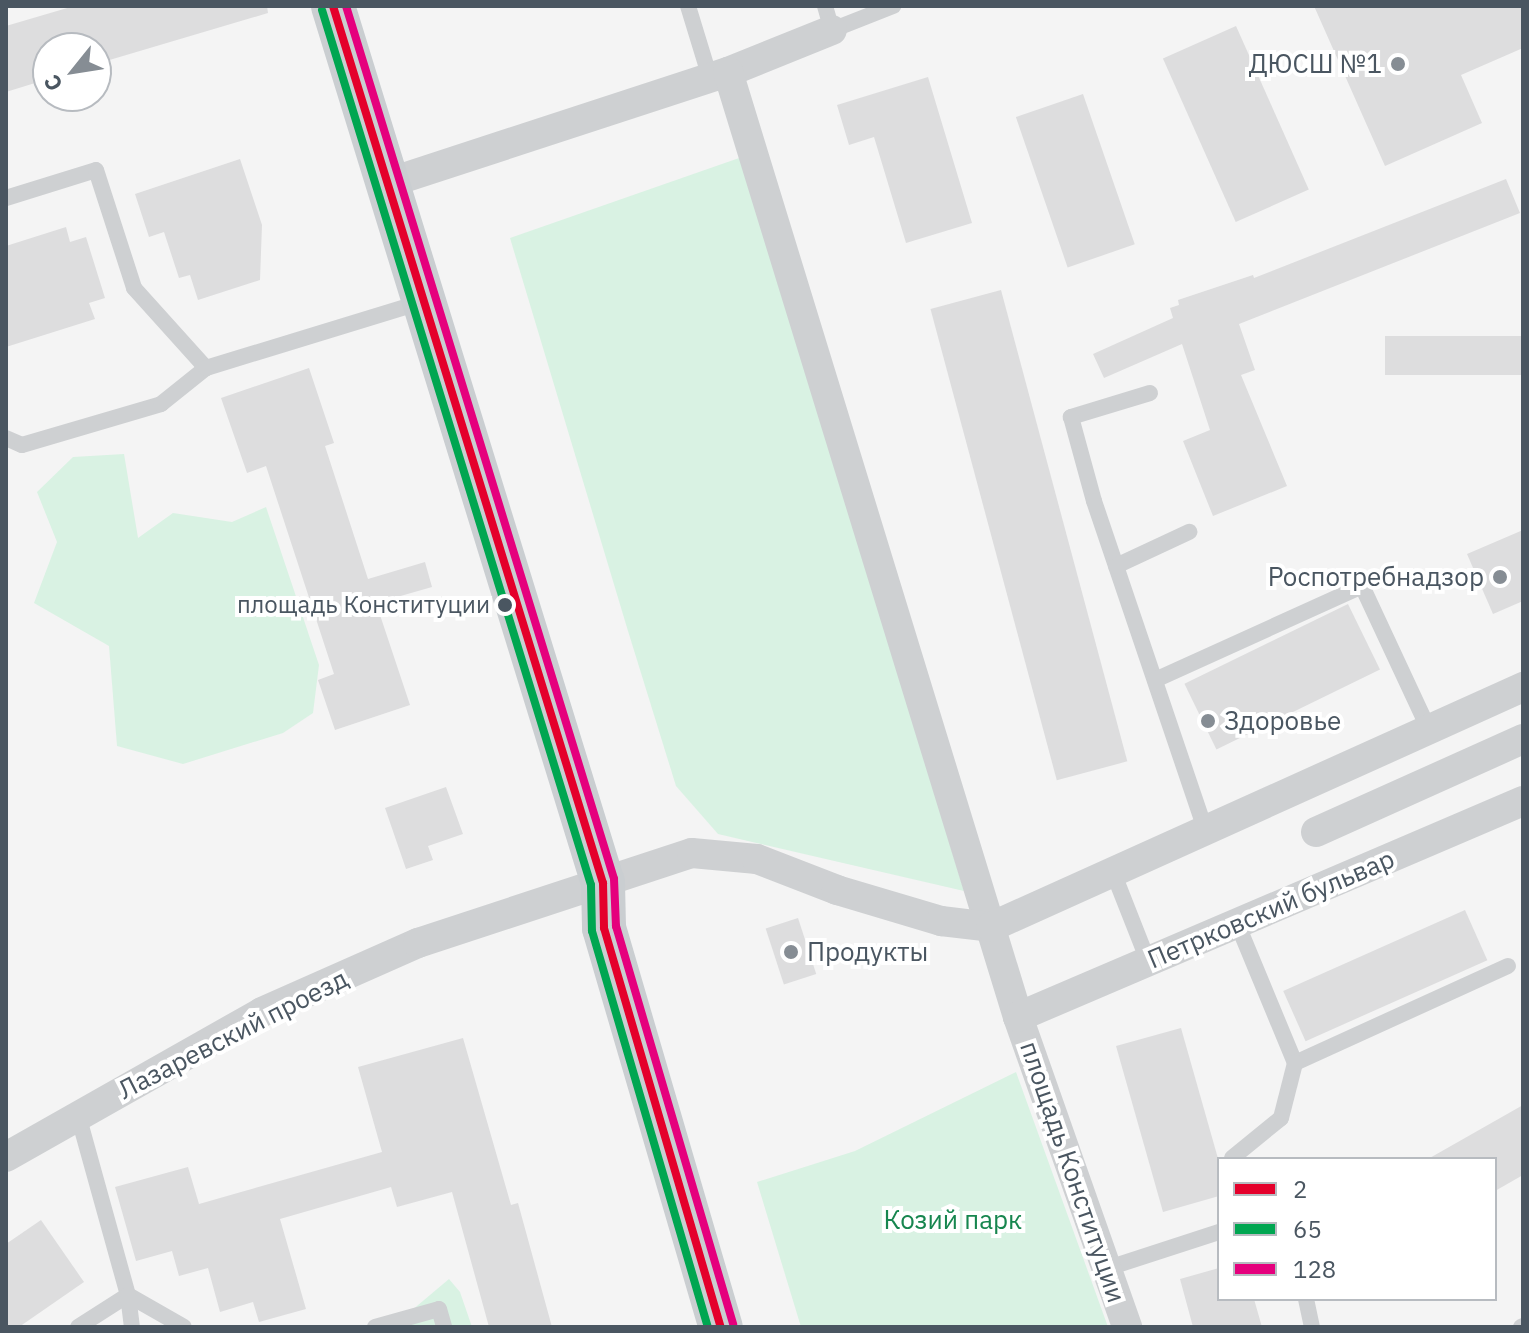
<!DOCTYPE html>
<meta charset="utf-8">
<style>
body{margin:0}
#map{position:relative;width:1529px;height:1333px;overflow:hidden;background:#f4f4f4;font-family:"IBM Plex Sans",sans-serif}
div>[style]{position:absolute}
.green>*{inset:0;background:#d9f2e3}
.building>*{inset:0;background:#ddddde;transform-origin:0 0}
.lane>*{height:16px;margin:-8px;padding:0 8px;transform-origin:8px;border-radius:8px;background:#ced0d2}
.street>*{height:30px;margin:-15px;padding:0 15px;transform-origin:15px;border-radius:15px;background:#ced0d2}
.primary>*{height:44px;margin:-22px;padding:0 22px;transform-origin:22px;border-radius:22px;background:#caced1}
.bus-1>*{height:8px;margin:-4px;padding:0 4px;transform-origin:4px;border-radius:4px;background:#e4002b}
.bus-2>*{height:8px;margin:-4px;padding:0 4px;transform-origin:4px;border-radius:4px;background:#00a651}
.bus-3>*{height:8px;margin:-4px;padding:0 4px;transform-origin:4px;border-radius:4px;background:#e5007d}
.dots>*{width:22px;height:22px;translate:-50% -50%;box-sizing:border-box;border:4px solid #fff;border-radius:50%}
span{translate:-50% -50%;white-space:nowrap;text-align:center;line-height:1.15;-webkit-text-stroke:8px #fff;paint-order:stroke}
.bus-label{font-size:24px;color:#4a5661}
.right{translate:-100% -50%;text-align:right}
.poi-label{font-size:26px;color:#4a5661}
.left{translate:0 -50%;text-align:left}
.street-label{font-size:26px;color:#4a5661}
.park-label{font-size:26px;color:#17864f}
.frame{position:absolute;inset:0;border:8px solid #4a5661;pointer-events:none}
.legend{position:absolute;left:1217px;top:1157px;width:280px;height:144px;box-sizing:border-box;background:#fff;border:2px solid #b7bbc0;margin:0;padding:10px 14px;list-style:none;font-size:24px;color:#4a5661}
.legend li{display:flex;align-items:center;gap:16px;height:40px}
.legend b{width:40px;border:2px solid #b7bbc0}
.north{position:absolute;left:32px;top:32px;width:80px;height:80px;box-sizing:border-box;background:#fff;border:2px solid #b7bbc0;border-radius:50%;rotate:240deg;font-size:22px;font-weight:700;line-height:32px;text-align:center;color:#4a5661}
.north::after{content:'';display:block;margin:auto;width:28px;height:36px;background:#868d94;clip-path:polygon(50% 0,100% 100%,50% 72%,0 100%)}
</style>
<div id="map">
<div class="green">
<div style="clip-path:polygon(742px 157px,964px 891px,718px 834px,676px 786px,628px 631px,510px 238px)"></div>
<div style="clip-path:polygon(124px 454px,138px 538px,173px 513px,232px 522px,266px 507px,319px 665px,313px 713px,283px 733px,183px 764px,117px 746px,109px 646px,34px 603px,57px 542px,37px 492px,73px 457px)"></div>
<div style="clip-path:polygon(1016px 1072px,1108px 1327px,801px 1327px,757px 1182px,855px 1151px)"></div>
<div style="clip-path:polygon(449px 1279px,460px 1292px,472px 1327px,392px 1327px)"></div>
</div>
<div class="building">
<div style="clip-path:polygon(74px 6px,267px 6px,268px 13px,96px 64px,96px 48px,48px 48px,48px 79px,6px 92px,6px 26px)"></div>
<div style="clip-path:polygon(1314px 6px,1523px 6px,1523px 48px,1461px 75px,1482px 123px,1385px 166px)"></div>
<div style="left:1236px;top:26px;width:179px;height:80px;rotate:66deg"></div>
<div style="clip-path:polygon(928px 77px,972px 223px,906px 243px,874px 137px,849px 145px,837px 105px)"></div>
<div style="left:1083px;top:94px;width:159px;height:71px;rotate:71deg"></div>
<div style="clip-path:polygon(240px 159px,262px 225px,260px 280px,198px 300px,190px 275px,179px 278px,164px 232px,149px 237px,135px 194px)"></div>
<div style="clip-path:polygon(1506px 179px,1520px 213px,1239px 324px,1255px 370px,1241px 375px,1287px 486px,1213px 516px,1183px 441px,1210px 430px,1182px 344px,1104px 378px,1093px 354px,1173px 318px,1170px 308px,1179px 305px,1178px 300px,1253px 275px,1254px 278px)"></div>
<div style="clip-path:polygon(66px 227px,70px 242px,86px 237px,105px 298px,89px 303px,95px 319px,6px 347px,6px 246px)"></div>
<div style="left:1001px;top:290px;width:488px;height:73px;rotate:75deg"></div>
<div style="left:1523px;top:336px;width:39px;height:138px;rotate:90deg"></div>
<div style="clip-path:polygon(309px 368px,334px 443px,325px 446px,368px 579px,425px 562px,432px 587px,376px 603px,410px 705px,335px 730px,318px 680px,334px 674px,266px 466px,247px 473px,221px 398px)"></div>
<div style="clip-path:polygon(1523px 530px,1523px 601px,1493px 614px,1467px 554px)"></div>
<div style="left:1348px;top:604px;width:73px;height:182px;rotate:64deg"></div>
<div style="clip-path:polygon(446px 787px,463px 834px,428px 846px,433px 860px,406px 869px,385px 808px)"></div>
<div style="left:1465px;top:910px;width:55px;height:199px;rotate:66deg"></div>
<div style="left:798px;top:918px;width:59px;height:34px;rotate:72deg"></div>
<div style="clip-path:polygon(1181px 1028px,1219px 1162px,1219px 1196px,1163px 1212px,1116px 1046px)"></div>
<div style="clip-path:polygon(463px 1038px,511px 1205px,518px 1203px,552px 1327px,489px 1327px,452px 1192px,397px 1207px,391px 1187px,280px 1219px,306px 1309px,259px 1322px,253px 1302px,220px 1312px,208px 1268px,179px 1276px,172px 1251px,136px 1261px,115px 1187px,188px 1167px,199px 1204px,382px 1152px,358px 1067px)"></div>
<div style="clip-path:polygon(1523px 1105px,1523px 1175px,1495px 1191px,1495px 1159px,1428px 1159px)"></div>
<div style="clip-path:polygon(41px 1220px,84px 1282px,19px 1327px,6px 1327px,6px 1244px)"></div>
<div style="clip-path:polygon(1219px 1268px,1219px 1299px,1254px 1299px,1262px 1327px,1193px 1327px,1180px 1279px)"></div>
</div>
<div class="lane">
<div style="left:688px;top:6px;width:75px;rotate:73deg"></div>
<div style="left:825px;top:6px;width:25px;rotate:74deg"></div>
<div style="left:832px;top:30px;width:66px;rotate:-21.5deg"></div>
<div style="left:6px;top:198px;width:94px;rotate:-17.3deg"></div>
<div style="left:96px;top:170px;width:124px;rotate:72.1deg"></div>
<div style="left:134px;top:288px;width:108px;rotate:48deg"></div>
<div style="left:1150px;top:393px;width:83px;rotate:163.1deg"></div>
<div style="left:1071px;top:417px;width:87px;rotate:74.7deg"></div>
<div style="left:1094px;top:501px;width:348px;rotate:71.3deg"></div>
<div style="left:6px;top:438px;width:17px;rotate:24deg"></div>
<div style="left:22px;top:445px;width:145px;rotate:-16.4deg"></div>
<div style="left:161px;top:404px;width:58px;rotate:-38.7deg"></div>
<div style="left:206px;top:368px;width:226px;rotate:-17deg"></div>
<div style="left:1116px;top:566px;width:81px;rotate:-25deg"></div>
<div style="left:1155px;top:680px;width:227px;rotate:-24.4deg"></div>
<div style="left:1362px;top:586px;width:159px;rotate:65deg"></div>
<div style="left:1113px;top:872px;width:96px;rotate:68.5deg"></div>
<div style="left:1237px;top:923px;width:152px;rotate:67.5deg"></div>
<div style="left:1295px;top:1063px;width:234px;rotate:-24.5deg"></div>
<div style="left:78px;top:1115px;width:187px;rotate:74.5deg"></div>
<div style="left:128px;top:1295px;width:64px;rotate:29.7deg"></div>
<div style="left:1232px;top:1158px;width:63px;rotate:-39.2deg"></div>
<div style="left:1281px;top:1118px;width:57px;rotate:-75.7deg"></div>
<div style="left:1108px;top:1268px;width:117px;rotate:-18deg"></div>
<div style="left:1306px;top:1299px;width:29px;rotate:78deg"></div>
<div style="left:78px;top:1327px;width:59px;rotate:-32.6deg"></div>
<div style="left:128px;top:1295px;width:32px;rotate:83deg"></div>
<div style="left:375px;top:1327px;width:66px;rotate:-15.7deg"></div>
<div style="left:439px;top:1309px;width:19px;rotate:74deg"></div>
<div style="left:1521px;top:1327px;width:2px;rotate:-27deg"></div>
</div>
<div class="street">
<div style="left:728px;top:72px;width:112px;rotate:-22deg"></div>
<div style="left:388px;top:183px;width:358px;rotate:-18.1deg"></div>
<div style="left:728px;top:72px;width:988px;rotate:72.94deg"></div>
<div style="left:1018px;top:1017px;width:329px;rotate:70.6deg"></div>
<div style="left:1316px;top:832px;width:227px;rotate:-24.2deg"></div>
<div style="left:1018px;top:1017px;width:549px;rotate:-23.16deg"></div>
<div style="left:6px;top:1157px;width:294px;rotate:-29.5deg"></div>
<div style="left:262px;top:1012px;width:171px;rotate:-23.9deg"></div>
<div style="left:418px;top:943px;width:288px;rotate:-18.2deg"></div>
<div style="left:692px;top:853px;width:65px;rotate:5.3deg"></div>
<div style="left:757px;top:859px;width:86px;rotate:21.2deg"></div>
<div style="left:837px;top:890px;width:109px;rotate:16.6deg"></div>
<div style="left:941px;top:921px;width:50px;rotate:6.8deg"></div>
<div style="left:991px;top:927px;width:584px;rotate:-24.28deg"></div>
</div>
<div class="primary">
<div style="left:333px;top:6px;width:918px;rotate:72.89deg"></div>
<div style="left:603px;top:883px;width:45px;rotate:88.7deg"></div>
<div style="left:604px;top:928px;width:416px;rotate:73.7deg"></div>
</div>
<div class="bus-1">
<div style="left:333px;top:6px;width:918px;rotate:72.89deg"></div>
<div style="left:603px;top:883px;width:45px;rotate:88.7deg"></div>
<div style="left:604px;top:928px;width:416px;rotate:73.7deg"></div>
</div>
<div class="bus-2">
<div style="left:322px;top:10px;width:915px;rotate:72.91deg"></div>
<div style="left:591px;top:885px;width:46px;rotate:88.8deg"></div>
<div style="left:592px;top:931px;width:413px;rotate:73.7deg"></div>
</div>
<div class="bus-3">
<div style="left:346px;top:6px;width:913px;rotate:72.93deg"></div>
<div style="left:614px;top:879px;width:47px;rotate:87.6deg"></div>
<div style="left:616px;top:926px;width:415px;rotate:73.6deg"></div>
</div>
<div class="dots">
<div style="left:1398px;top:64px;background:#868d94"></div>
<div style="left:1500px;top:577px;background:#868d94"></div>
<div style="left:505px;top:605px;background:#4a5661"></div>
<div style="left:1208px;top:721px;background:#868d94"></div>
<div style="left:791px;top:952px;background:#868d94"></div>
</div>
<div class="bus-label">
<span class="right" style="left:490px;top:605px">площадь Конституции</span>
</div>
<div class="poi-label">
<span class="right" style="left:1382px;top:64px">ДЮСШ №1</span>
<span class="right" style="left:1484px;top:577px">Роспотребнадзор</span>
<span class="left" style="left:1224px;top:721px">Здоровье</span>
<span class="left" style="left:807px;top:952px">Продукты</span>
</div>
<div class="street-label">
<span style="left:1271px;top:909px;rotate:-23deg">Петрковский бульвар</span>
<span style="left:233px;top:1034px;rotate:-27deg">Лазаревский проезд</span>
<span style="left:1073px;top:1172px;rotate:71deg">площадь Конституции</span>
</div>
<div class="park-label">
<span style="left:953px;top:1220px">Козий парк</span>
</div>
<div class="frame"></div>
<ul class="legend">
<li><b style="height:10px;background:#e4002b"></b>2</li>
<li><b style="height:10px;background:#00a651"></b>65</li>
<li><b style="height:10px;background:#e5007d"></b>128</li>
</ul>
<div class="north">С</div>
</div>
